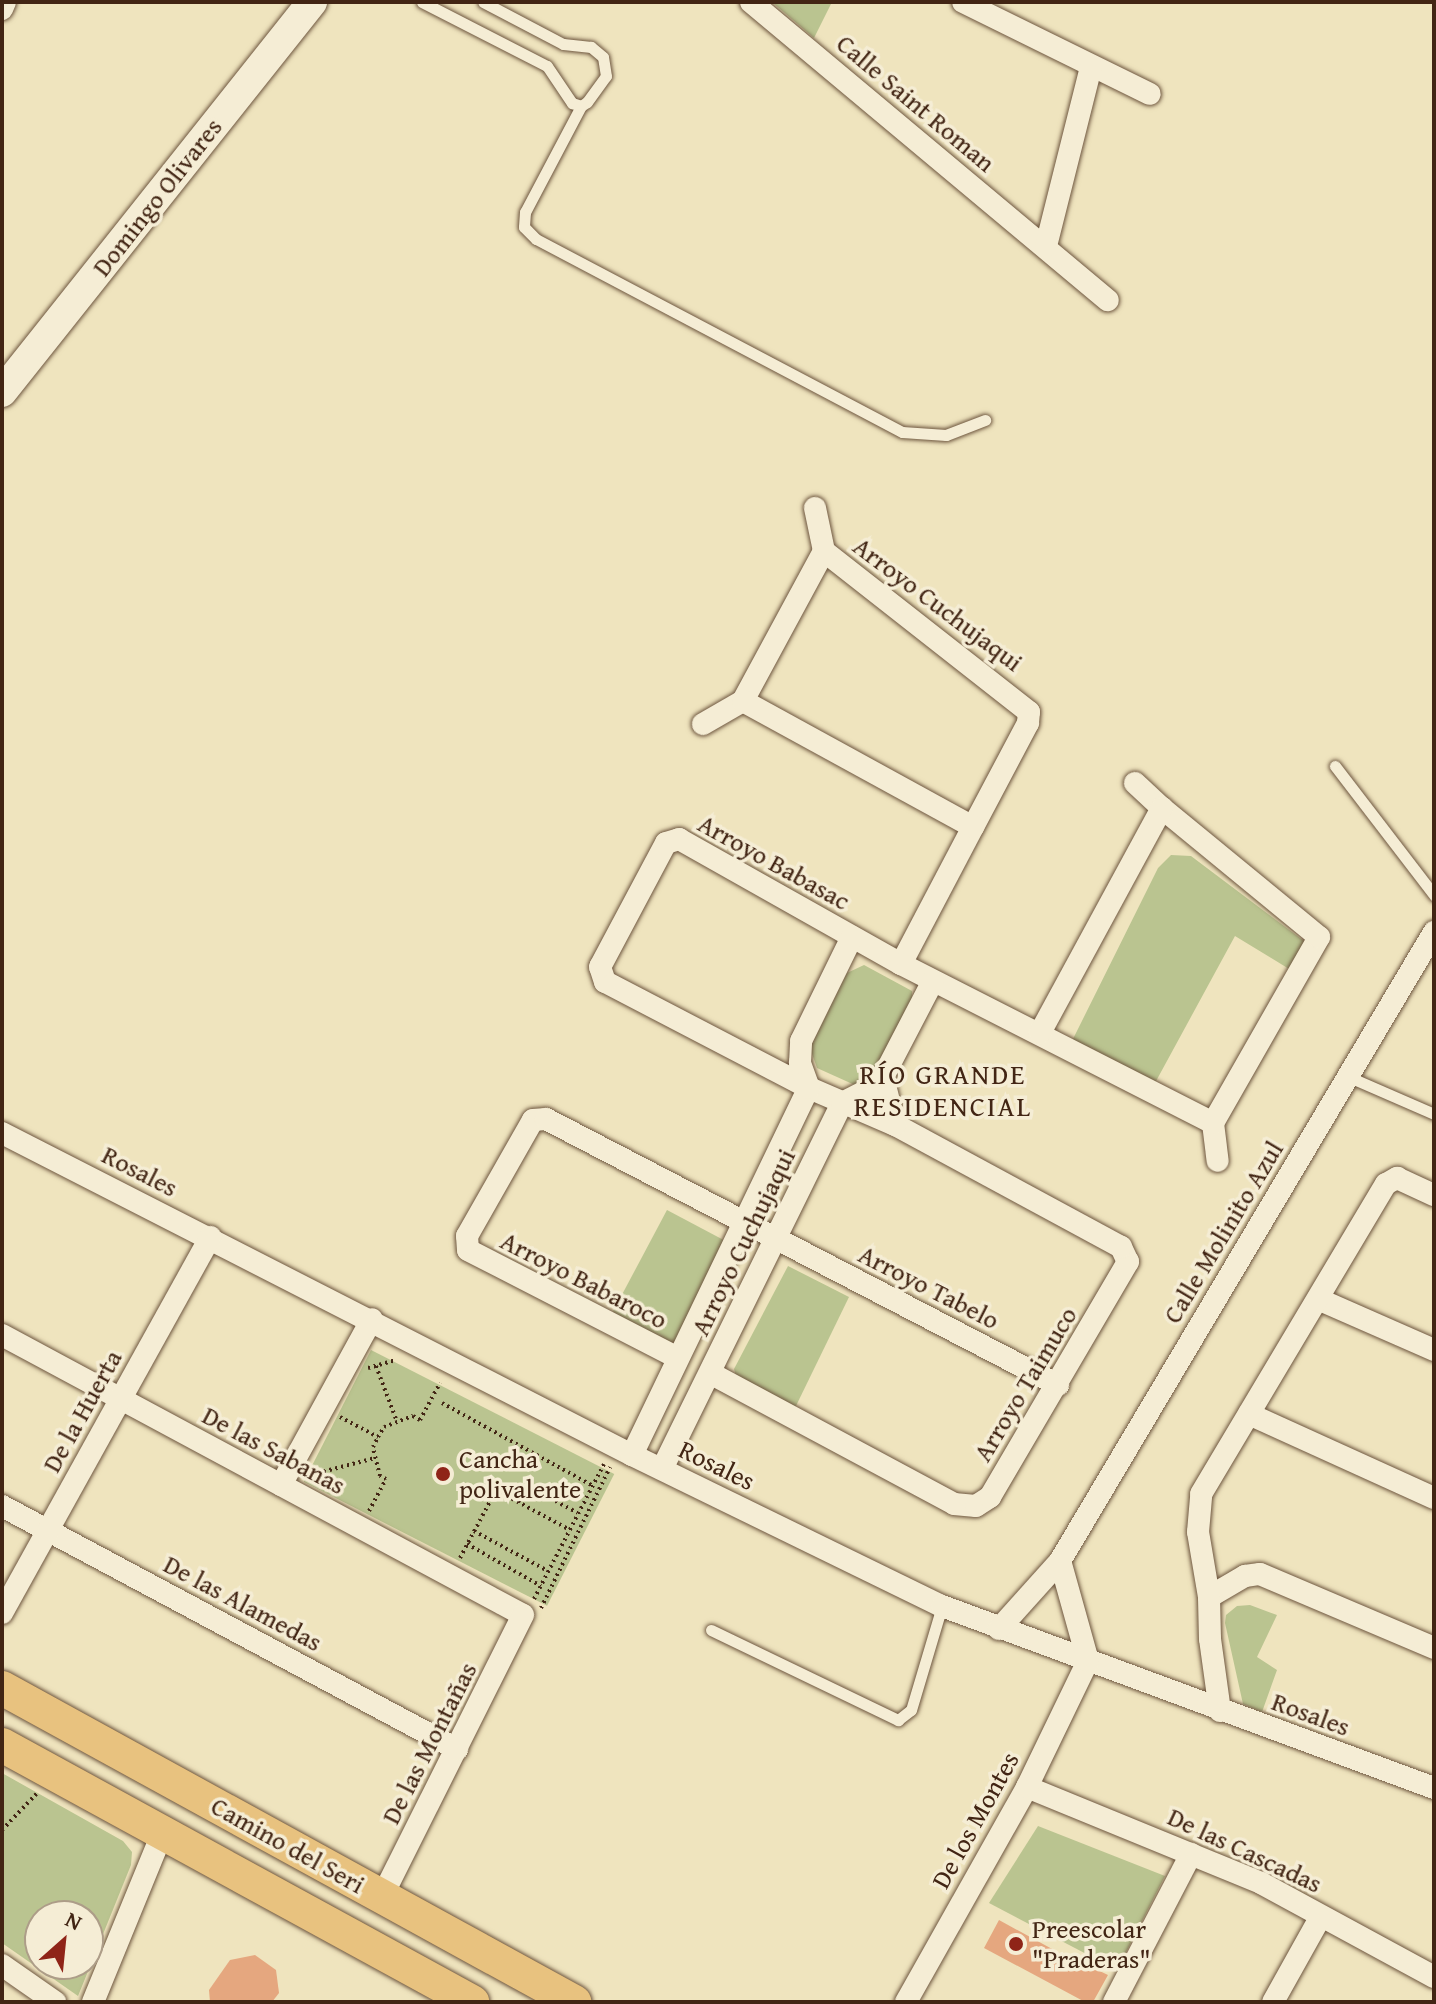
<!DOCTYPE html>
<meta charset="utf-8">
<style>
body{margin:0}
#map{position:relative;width:1436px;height:2004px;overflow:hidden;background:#efe4be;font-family:"Gentium Book Plus",serif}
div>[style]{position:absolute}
.green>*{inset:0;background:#bac490;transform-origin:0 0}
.building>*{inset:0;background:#e5a77f}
.path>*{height:4px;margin-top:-2px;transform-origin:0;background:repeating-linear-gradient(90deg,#422514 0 2px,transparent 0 6px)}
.roads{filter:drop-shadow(0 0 2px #6d553e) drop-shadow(0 0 2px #6d553e)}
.lane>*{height:11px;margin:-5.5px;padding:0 5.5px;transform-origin:5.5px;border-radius:5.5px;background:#f5edd5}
.street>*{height:22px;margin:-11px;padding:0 11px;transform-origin:11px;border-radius:11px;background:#f5edd5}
.secondary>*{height:30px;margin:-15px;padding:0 15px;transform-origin:15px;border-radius:15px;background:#f5edd5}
.primary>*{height:34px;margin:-17px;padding:0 17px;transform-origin:17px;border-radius:17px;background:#e8c27f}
.dots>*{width:22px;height:22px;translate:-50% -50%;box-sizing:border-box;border:4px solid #f5edd5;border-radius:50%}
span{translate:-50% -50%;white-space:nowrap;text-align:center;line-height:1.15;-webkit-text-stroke:7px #f5edd5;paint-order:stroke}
.street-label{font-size:26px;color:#422514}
.poi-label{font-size:26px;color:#422514}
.left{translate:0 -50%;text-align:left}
.neighbourhood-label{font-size:28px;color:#422514;letter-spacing:2px}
.frame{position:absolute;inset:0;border:4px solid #422514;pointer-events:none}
.north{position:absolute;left:24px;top:1900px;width:80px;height:80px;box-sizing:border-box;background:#f5edd5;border:2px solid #ad9d88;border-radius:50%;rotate:27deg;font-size:22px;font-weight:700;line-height:32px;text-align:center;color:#422514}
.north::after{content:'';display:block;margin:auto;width:28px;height:36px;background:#8f2418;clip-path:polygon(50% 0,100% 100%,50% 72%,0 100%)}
</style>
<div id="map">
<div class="green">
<div style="clip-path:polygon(772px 2px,832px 2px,814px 38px)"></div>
<div style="clip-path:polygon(1171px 855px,1191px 856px,1308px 944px,1294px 972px,1235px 936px,1155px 1083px,1072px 1041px,1158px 868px)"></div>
<div style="clip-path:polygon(864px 965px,912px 991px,912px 1007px,877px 1080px,857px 1086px,817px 1068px,810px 1048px,847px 973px)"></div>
<div style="left:667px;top:1210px;width:70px;height:121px;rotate:28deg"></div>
<div style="clip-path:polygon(788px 1266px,849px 1297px,794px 1410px,737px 1380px,734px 1369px)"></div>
<div style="left:371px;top:1350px;width:273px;height:148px;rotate:27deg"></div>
<div style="clip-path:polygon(1250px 1605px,1277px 1615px,1257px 1657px,1277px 1670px,1262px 1712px,1243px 1704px,1225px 1623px,1226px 1615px,1237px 1606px)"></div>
<div style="clip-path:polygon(evenodd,2px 1773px,123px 1841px,132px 1852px,131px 1865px,78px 1996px,2px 1943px,2px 1773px,40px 1916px,88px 1916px,88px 1964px,40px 1964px,40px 1916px)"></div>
<div style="clip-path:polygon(1038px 1826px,1165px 1876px,1117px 1970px,989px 1903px)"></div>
</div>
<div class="building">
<div style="clip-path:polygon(999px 1920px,1085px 1967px,1087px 1965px,1108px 1975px,1093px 2002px,1085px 2002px,984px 1948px)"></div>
<div style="clip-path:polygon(255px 1955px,276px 1970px,279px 1993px,272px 2002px,210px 2002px,209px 1990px,230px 1960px)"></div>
</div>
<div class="path">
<div style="left:376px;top:1366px;width:60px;rotate:69.4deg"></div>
<div style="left:368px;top:1368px;width:29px;rotate:-16deg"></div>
<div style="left:442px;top:1403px;width:172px;rotate:28.8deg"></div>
<div style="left:340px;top:1417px;width:43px;rotate:27.8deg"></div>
<div style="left:318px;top:1473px;width:59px;rotate:-14.7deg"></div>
<div style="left:518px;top:1502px;width:19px;rotate:-54deg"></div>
<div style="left:529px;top:1487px;width:55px;rotate:28deg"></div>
<div style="left:369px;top:1511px;width:36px;rotate:-62deg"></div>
<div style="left:386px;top:1479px;width:7px;rotate:-153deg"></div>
<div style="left:380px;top:1476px;width:30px;rotate:-104deg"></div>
<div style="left:373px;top:1447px;width:11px;rotate:-63deg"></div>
<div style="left:378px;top:1437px;width:12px;rotate:-59deg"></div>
<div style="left:384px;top:1427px;width:31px;rotate:-21deg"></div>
<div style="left:413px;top:1416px;width:8px;rotate:30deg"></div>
<div style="left:420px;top:1420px;width:42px;rotate:-61.6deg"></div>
<div style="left:474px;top:1531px;width:84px;rotate:28.4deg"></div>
<div style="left:467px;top:1544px;width:85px;rotate:29.6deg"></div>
<div style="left:460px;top:1558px;width:77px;rotate:-62.1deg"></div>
<div style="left:496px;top:1490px;width:84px;rotate:28.4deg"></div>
<div style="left:534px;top:1599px;width:152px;rotate:-62.6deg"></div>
<div style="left:541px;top:1608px;width:157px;rotate:-63.9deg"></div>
<div style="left:2px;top:1830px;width:52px;rotate:-46.5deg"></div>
</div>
<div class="roads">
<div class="lane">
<div style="left:422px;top:2px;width:140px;rotate:27.1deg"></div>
<div style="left:547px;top:66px;width:45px;rotate:56deg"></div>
<div style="left:572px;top:103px;width:9px;rotate:18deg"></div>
<div style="left:581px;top:106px;width:7px;rotate:-34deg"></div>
<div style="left:587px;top:102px;width:32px;rotate:-54deg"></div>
<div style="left:606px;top:76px;width:19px;rotate:-99deg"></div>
<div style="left:603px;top:57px;width:16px;rotate:-140deg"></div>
<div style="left:591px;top:47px;width:28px;rotate:-174deg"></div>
<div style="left:563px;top:44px;width:90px;rotate:-152.3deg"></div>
<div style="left:581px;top:106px;width:120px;rotate:117.8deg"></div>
<div style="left:525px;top:212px;width:15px;rotate:94deg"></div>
<div style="left:524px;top:227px;width:17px;rotate:45deg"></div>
<div style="left:536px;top:239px;width:414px;rotate:27.8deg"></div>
<div style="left:902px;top:432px;width:44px;rotate:3.9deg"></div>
<div style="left:946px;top:435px;width:42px;rotate:-21deg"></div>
<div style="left:1335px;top:766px;width:163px;rotate:52.5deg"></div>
<div style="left:1349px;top:1077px;width:93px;rotate:23.5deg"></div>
<div style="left:711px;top:1630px;width:208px;rotate:25.7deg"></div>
<div style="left:898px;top:1720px;width:16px;rotate:-38deg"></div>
<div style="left:911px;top:1710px;width:109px;rotate:-73.4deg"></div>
</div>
<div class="street">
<div style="left:751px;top:2px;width:465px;rotate:39.9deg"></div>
<div style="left:963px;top:2px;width:208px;rotate:26.2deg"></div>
<div style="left:2px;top:9px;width:8px;rotate:-67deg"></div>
<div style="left:1046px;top:246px;width:185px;rotate:-75.9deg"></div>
<div style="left:815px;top:508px;width:44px;rotate:78.2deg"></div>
<div style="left:703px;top:724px;width:46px;rotate:-29.9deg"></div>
<div style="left:1135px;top:783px;width:37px;rotate:43deg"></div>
<div style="left:901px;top:964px;width:155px;rotate:-62.3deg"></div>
<div style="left:973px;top:827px;width:118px;rotate:-62.1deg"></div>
<div style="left:1028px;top:723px;width:11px;rotate:-85deg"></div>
<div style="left:1029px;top:712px;width:261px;rotate:-141.9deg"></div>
<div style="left:824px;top:551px;width:170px;rotate:118.4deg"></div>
<div style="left:743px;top:701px;width:262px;rotate:28.7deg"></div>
<div style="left:883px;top:1077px;width:49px;rotate:76deg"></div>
<div style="left:1213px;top:1123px;width:38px;rotate:83deg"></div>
<div style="left:2px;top:1133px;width:708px;rotate:27.07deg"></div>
<div style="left:632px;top:1455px;width:345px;rotate:26deg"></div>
<div style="left:942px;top:1606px;width:525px;rotate:20.3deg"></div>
<div style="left:1318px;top:1299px;width:127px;rotate:23.7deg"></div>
<div style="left:2px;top:1335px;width:591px;rotate:28.25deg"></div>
<div style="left:523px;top:1615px;width:315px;rotate:116.6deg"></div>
<div style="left:678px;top:1358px;width:236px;rotate:-152.8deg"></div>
<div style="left:468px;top:1250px;width:14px;rotate:-94deg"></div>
<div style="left:467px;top:1236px;width:133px;rotate:-60.4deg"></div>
<div style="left:533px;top:1120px;width:13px;rotate:-4deg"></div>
<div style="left:546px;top:1119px;width:577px;rotate:27.45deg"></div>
<div style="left:710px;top:1373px;width:277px;rotate:28.2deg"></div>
<div style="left:954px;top:1504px;width:22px;rotate:5deg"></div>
<div style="left:976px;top:1506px;width:17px;rotate:-33deg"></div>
<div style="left:990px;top:1497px;width:273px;rotate:-59.6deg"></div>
<div style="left:1128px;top:1262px;width:17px;rotate:-115deg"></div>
<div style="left:1121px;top:1247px;width:257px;rotate:-151.6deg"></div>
<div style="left:895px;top:1125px;width:94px;rotate:-156.7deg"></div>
<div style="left:809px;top:1088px;width:230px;rotate:-152.5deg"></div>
<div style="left:605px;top:982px;width:16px;rotate:-108deg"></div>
<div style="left:600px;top:967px;width:140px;rotate:-62deg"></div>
<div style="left:666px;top:843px;width:14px;rotate:-17deg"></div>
<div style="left:679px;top:839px;width:255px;rotate:29.4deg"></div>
<div style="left:901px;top:964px;width:350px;rotate:27deg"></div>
<div style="left:1213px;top:1123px;width:214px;rotate:-60.3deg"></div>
<div style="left:1319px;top:937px;width:203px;rotate:-140.6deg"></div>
<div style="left:1162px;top:808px;width:256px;rotate:118.5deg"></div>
<div style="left:1249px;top:1414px;width:203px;rotate:24.4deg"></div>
<div style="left:632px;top:1455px;width:407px;rotate:-64.3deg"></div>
<div style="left:809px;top:1088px;width:27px;rotate:-110deg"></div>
<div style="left:800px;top:1063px;width:22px;rotate:-87deg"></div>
<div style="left:801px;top:1041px;width:116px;rotate:-63.9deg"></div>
<div style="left:662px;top:1469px;width:408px;rotate:-63.8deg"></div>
<div style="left:842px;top:1103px;width:27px;rotate:-27deg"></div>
<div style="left:866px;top:1091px;width:22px;rotate:-39deg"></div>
<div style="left:883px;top:1077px;width:108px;rotate:-62.5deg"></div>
<div style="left:281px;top:1485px;width:189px;rotate:-61.3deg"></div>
<div style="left:2px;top:1506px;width:516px;rotate:28.11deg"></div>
<div style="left:1209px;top:1597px;width:42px;rotate:-30.3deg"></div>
<div style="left:1245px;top:1576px;width:15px;rotate:-8deg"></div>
<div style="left:1260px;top:1574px;width:189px;rotate:23deg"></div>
<div style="left:2px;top:1613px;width:430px;rotate:-61deg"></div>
<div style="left:999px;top:1629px;width:91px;rotate:-48.1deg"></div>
<div style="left:1060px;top:1561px;width:732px;rotate:-59.26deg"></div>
<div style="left:1220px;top:1711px;width:73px;rotate:-97.9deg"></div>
<div style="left:1210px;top:1639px;width:42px;rotate:-91.4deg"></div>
<div style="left:1209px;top:1597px;width:66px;rotate:-99.6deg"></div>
<div style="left:1198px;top:1532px;width:38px;rotate:-85deg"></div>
<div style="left:1201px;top:1494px;width:361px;rotate:-59.2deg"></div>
<div style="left:1386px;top:1184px;width:13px;rotate:-29deg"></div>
<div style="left:1397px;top:1178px;width:41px;rotate:24.7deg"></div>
<div style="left:1027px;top:1787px;width:253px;rotate:22.3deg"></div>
<div style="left:1261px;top:1883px;width:197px;rotate:28.5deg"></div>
<div style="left:2px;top:1965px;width:65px;rotate:34.9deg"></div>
<div style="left:93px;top:2002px;width:182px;rotate:-67.7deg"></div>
<div style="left:906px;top:2002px;width:247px;rotate:-60.6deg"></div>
<div style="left:1027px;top:1787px;width:140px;rotate:-64.2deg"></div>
<div style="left:1088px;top:1661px;width:104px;rotate:-105.6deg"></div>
<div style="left:1114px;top:2002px;width:167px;rotate:-62.5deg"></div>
<div style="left:1273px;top:2002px;width:98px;rotate:-60.8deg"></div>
</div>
<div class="secondary">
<div style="left:2px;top:392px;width:498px;rotate:-51.5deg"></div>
</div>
<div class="primary">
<div style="left:2px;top:1688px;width:653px;rotate:28.76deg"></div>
<div style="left:2px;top:1745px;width:536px;rotate:28.67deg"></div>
</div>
</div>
<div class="dots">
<div style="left:443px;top:1474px;background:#8f2418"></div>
<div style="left:1016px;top:1944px;background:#8f2418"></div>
</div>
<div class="street-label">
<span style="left:916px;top:103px;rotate:40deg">Calle Saint Roman</span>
<span style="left:157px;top:197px;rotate:-52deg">Domingo Olivares</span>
<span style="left:938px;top:604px;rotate:37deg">Arroyo Cuchujaqui</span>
<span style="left:774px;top:862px;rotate:29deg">Arroyo Babasac</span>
<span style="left:140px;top:1171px;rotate:27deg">Rosales</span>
<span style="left:1223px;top:1232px;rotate:-59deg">Calle Molinito Azul</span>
<span style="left:743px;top:1242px;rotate:-64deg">Arroyo Cuchujaqui</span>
<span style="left:584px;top:1280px;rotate:27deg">Arroyo Babaroco</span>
<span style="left:929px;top:1287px;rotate:27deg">Arroyo Tabelo</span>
<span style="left:1025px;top:1384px;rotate:-59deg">Arroyo Taimuco</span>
<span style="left:82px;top:1411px;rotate:-61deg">De la Huerta</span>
<span style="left:274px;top:1450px;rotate:28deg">De las Sabanas</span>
<span style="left:717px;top:1465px;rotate:26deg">Rosales</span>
<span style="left:243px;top:1603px;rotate:28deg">De las Alamedas</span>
<span style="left:1311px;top:1714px;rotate:20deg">Rosales</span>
<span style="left:429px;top:1743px;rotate:-63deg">De las Montañas</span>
<span style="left:975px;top:1820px;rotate:-61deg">De los Montes</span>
<span style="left:288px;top:1845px;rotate:29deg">Camino del Seri</span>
<span style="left:1245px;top:1850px;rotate:25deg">De las Cascadas</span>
</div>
<div class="poi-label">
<span class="left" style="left:459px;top:1474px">Cancha<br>polivalente</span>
<span class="left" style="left:1032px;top:1944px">Preescolar<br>"Praderas"</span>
</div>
<div class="neighbourhood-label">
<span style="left:943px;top:1090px">RÍO GRANDE<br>RESIDENCIAL</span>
</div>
<div class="frame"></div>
<div class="north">N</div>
</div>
